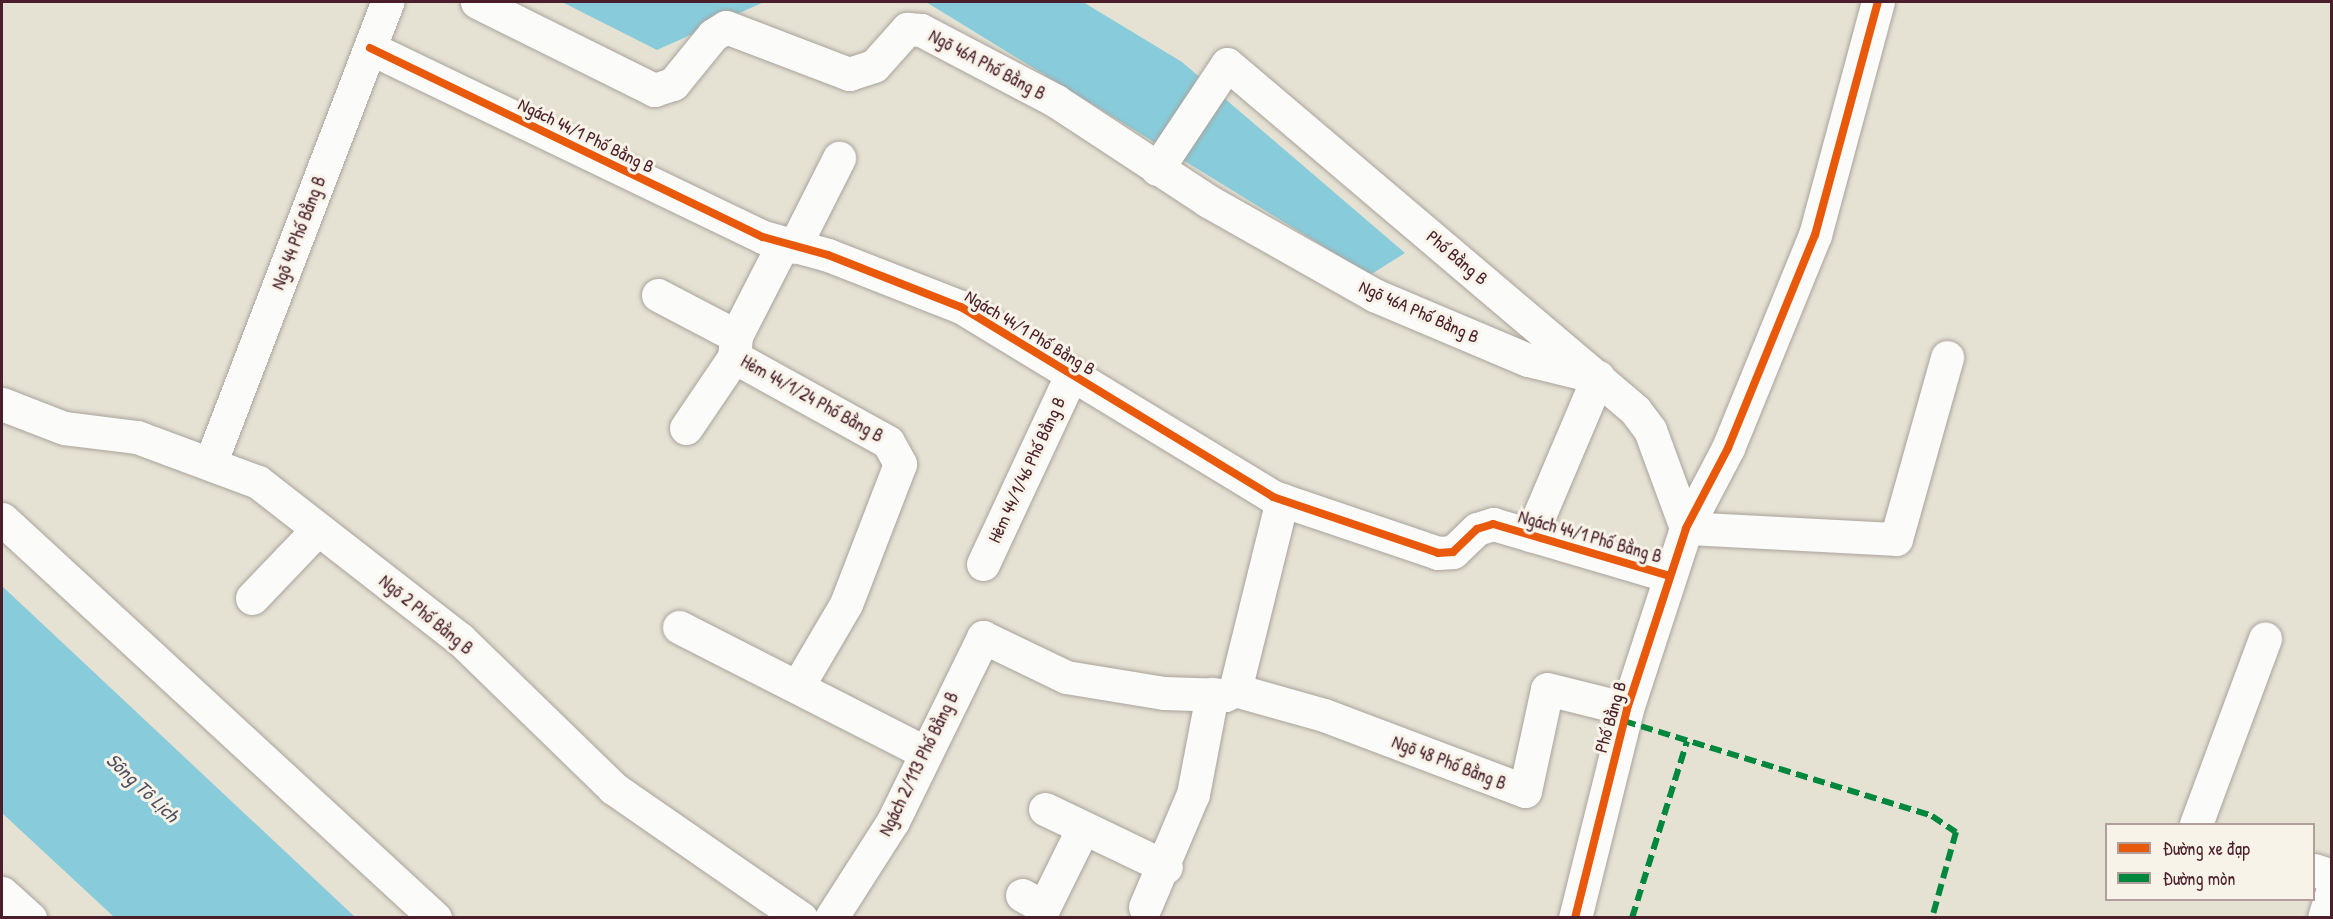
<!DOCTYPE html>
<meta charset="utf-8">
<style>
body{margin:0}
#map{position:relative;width:2333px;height:919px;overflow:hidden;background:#e5e2d4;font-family:"Patrick Hand",sans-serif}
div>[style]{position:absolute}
.water>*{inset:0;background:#88ccdb}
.roads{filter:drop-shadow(0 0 2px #aaa29b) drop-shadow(0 0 2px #aaa29b)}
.minor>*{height:33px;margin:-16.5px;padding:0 16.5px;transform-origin:16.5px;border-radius:16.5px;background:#fbfbf9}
.quiet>*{height:6px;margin-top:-3px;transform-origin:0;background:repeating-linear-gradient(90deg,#00873e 0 12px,transparent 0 18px)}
.cycleway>*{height:8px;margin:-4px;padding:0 4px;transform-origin:4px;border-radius:4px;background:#e8590c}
span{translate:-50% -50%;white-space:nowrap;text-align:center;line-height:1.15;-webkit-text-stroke:6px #f7f3e8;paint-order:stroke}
.street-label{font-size:18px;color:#4a1f2b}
.water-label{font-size:20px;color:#515061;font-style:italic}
.frame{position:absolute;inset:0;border:3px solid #4a1f2b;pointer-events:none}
.legend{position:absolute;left:2105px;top:823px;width:210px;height:78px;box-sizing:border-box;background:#f7f3e8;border:2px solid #b29e9c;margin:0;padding:8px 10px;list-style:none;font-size:18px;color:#4a1f2b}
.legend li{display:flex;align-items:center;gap:12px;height:30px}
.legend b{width:30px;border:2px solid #b29e9c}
</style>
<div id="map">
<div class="water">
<div style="clip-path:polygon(562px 2px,764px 2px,657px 50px)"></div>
<div style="clip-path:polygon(926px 2px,1083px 2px,1182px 62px,1405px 253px,1370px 275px)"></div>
<div style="clip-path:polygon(2px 586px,355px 917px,114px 917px,2px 813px)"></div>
</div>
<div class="roads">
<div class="minor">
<div style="left:477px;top:2px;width:198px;rotate:26.4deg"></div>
<div style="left:654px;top:90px;width:20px;rotate:-18deg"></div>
<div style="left:673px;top:84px;width:63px;rotate:-50.8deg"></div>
<div style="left:713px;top:35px;width:15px;rotate:-32deg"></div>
<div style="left:726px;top:27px;width:132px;rotate:20.9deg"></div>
<div style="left:849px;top:74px;width:26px;rotate:-18deg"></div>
<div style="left:874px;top:66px;width:50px;rotate:-48.3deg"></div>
<div style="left:907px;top:29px;width:14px;rotate:4deg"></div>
<div style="left:921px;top:30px;width:153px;rotate:27.7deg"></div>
<div style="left:1056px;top:101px;width:182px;rotate:33.3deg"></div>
<div style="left:1208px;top:201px;width:191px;rotate:29.5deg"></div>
<div style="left:1374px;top:295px;width:167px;rotate:22.9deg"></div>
<div style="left:1528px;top:360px;width:72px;rotate:13.7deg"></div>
<div style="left:1598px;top:377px;width:172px;rotate:113deg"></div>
<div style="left:370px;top:48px;width:436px;rotate:25.7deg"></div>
<div style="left:763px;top:237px;width:67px;rotate:15.5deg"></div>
<div style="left:828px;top:255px;width:143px;rotate:21.4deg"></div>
<div style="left:961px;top:307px;width:365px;rotate:31.3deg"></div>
<div style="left:1273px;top:497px;width:174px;rotate:18.7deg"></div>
<div style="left:1438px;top:553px;width:15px;rotate:-4deg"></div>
<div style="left:1453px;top:552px;width:33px;rotate:-44deg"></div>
<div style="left:1477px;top:529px;width:17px;rotate:-17deg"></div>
<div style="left:1493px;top:524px;width:184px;rotate:16.4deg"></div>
<div style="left:1157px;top:169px;width:126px;rotate:-56.3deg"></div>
<div style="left:1227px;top:64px;width:535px;rotate:40.3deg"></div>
<div style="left:1635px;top:410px;width:25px;rotate:53deg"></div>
<div style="left:1650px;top:430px;width:104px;rotate:69.8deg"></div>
<div style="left:783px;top:244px;width:103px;rotate:117.1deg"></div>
<div style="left:736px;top:336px;width:21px;rotate:95deg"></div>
<div style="left:734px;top:357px;width:176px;rotate:28.9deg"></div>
<div style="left:888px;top:442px;width:25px;rotate:61deg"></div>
<div style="left:900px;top:464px;width:150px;rotate:111.1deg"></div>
<div style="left:846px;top:604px;width:93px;rotate:120.4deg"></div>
<div style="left:794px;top:247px;width:100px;rotate:-63.2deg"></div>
<div style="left:658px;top:295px;width:88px;rotate:27.7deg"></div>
<div style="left:2px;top:404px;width:66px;rotate:21.2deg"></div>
<div style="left:64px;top:428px;width:74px;rotate:7deg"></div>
<div style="left:137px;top:437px;width:129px;rotate:20.4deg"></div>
<div style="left:258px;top:482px;width:256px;rotate:37.9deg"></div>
<div style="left:460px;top:639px;width:214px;rotate:44.2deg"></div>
<div style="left:613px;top:788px;width:229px;rotate:34.7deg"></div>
<div style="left:686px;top:428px;width:86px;rotate:-55.9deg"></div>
<div style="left:210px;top:464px;width:495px;rotate:-69deg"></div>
<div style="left:2px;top:519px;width:589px;rotate:42.66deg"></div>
<div style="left:1686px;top:528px;width:210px;rotate:3deg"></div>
<div style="left:1896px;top:539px;width:189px;rotate:-74.3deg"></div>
<div style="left:983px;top:564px;width:208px;rotate:-65deg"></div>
<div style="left:252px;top:598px;width:95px;rotate:-46.3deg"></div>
<div style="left:679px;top:627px;width:275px;rotate:27deg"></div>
<div style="left:1235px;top:690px;width:92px;rotate:15.7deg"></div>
<div style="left:1324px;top:715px;width:215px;rotate:20.7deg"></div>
<div style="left:1525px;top:791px;width:104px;rotate:-77.8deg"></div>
<div style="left:1547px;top:689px;width:82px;rotate:14deg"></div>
<div style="left:1235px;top:690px;width:196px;rotate:-76.1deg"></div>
<div style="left:1045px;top:809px;width:134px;rotate:25.6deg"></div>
<div style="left:2196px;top:824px;width:198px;rotate:-69.6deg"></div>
<div style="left:2314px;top:870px;width:19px;rotate:18deg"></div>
<div style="left:2px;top:893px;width:38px;rotate:42deg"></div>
<div style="left:1022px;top:895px;width:25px;rotate:29deg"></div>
<div style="left:1044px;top:907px;width:86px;rotate:-63.7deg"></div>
<div style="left:1145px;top:907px;width:123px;rotate:-67deg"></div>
<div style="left:1193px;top:794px;width:102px;rotate:-79.2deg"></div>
<div style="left:831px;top:918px;width:115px;rotate:-57.4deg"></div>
<div style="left:893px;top:821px;width:205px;rotate:-63.9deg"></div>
<div style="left:983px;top:637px;width:92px;rotate:25.7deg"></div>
<div style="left:1066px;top:677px;width:99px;rotate:9.3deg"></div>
<div style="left:1164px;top:693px;width:61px;rotate:1.9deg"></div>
<div style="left:1225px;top:695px;width:11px;rotate:-27deg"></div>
<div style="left:1575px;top:918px;width:215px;rotate:-76deg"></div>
<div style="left:1627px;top:709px;width:190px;rotate:-71.9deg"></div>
<div style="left:1686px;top:528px;width:90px;rotate:-62.3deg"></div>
<div style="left:1728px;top:448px;width:230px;rotate:-67.8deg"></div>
<div style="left:1815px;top:235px;width:241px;rotate:-74.9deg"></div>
<div style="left:2324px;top:918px;width:27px;rotate:-73deg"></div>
</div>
</div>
<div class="quiet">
<div style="left:1624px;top:721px;width:322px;rotate:17.1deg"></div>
<div style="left:1932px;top:816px;width:29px;rotate:34deg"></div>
<div style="left:1956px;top:832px;width:89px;rotate:105.6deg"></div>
<div style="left:1632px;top:918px;width:185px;rotate:-72.7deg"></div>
</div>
<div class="cycleway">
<div style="left:370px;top:48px;width:436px;rotate:25.7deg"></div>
<div style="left:763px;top:237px;width:67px;rotate:15.5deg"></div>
<div style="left:828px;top:255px;width:143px;rotate:21.4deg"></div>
<div style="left:961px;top:307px;width:365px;rotate:31.3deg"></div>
<div style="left:1273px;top:497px;width:174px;rotate:18.7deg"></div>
<div style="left:1438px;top:553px;width:15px;rotate:-4deg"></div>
<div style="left:1453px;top:552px;width:33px;rotate:-44deg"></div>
<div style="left:1477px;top:529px;width:17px;rotate:-17deg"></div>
<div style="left:1493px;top:524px;width:184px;rotate:16.4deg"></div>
<div style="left:1575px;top:918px;width:215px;rotate:-76deg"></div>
<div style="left:1627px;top:709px;width:190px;rotate:-71.9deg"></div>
<div style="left:1686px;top:528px;width:90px;rotate:-62.3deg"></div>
<div style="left:1728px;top:448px;width:230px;rotate:-67.8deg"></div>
<div style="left:1815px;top:235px;width:241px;rotate:-74.9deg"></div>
</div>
<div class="street-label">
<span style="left:987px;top:65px;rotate:28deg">Ngõ 46A Phố Bằng B</span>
<span style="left:586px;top:136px;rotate:26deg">Ngách 44/1 Phố Bằng B</span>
<span style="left:299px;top:233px;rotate:-69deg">Ngõ 44 Phố Bằng B</span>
<span style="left:1457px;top:258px;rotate:40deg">Phố Bằng B</span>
<span style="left:1419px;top:312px;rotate:24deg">Ngõ 46A Phố Bằng B</span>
<span style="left:1030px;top:333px;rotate:31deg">Ngách 44/1 Phố Bằng B</span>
<span style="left:812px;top:399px;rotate:29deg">Hẻm 44/1/24 Phố Bằng B</span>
<span style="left:1027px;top:470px;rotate:-65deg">Hẻm 44/1/46 Phố Bằng B</span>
<span style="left:1590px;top:537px;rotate:16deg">Ngách 44/1 Phố Bằng B</span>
<span style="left:426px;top:615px;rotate:39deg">Ngõ 2 Phố Bằng B</span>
<span style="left:1611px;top:717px;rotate:-74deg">Phố Bằng B</span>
<span style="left:1449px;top:763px;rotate:21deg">Ngõ 48 Phố Bằng B</span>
<span style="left:919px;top:764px;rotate:-64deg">Ngách 2/113 Phố Bằng B</span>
</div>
<div class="water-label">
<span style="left:143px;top:787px;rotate:43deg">Sông Tô Lịch</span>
</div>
<div class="frame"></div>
<ul class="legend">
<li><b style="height:8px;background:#e8590c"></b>Đường xe đạp</li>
<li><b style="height:8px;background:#00873e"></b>Đường mòn</li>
</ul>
</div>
